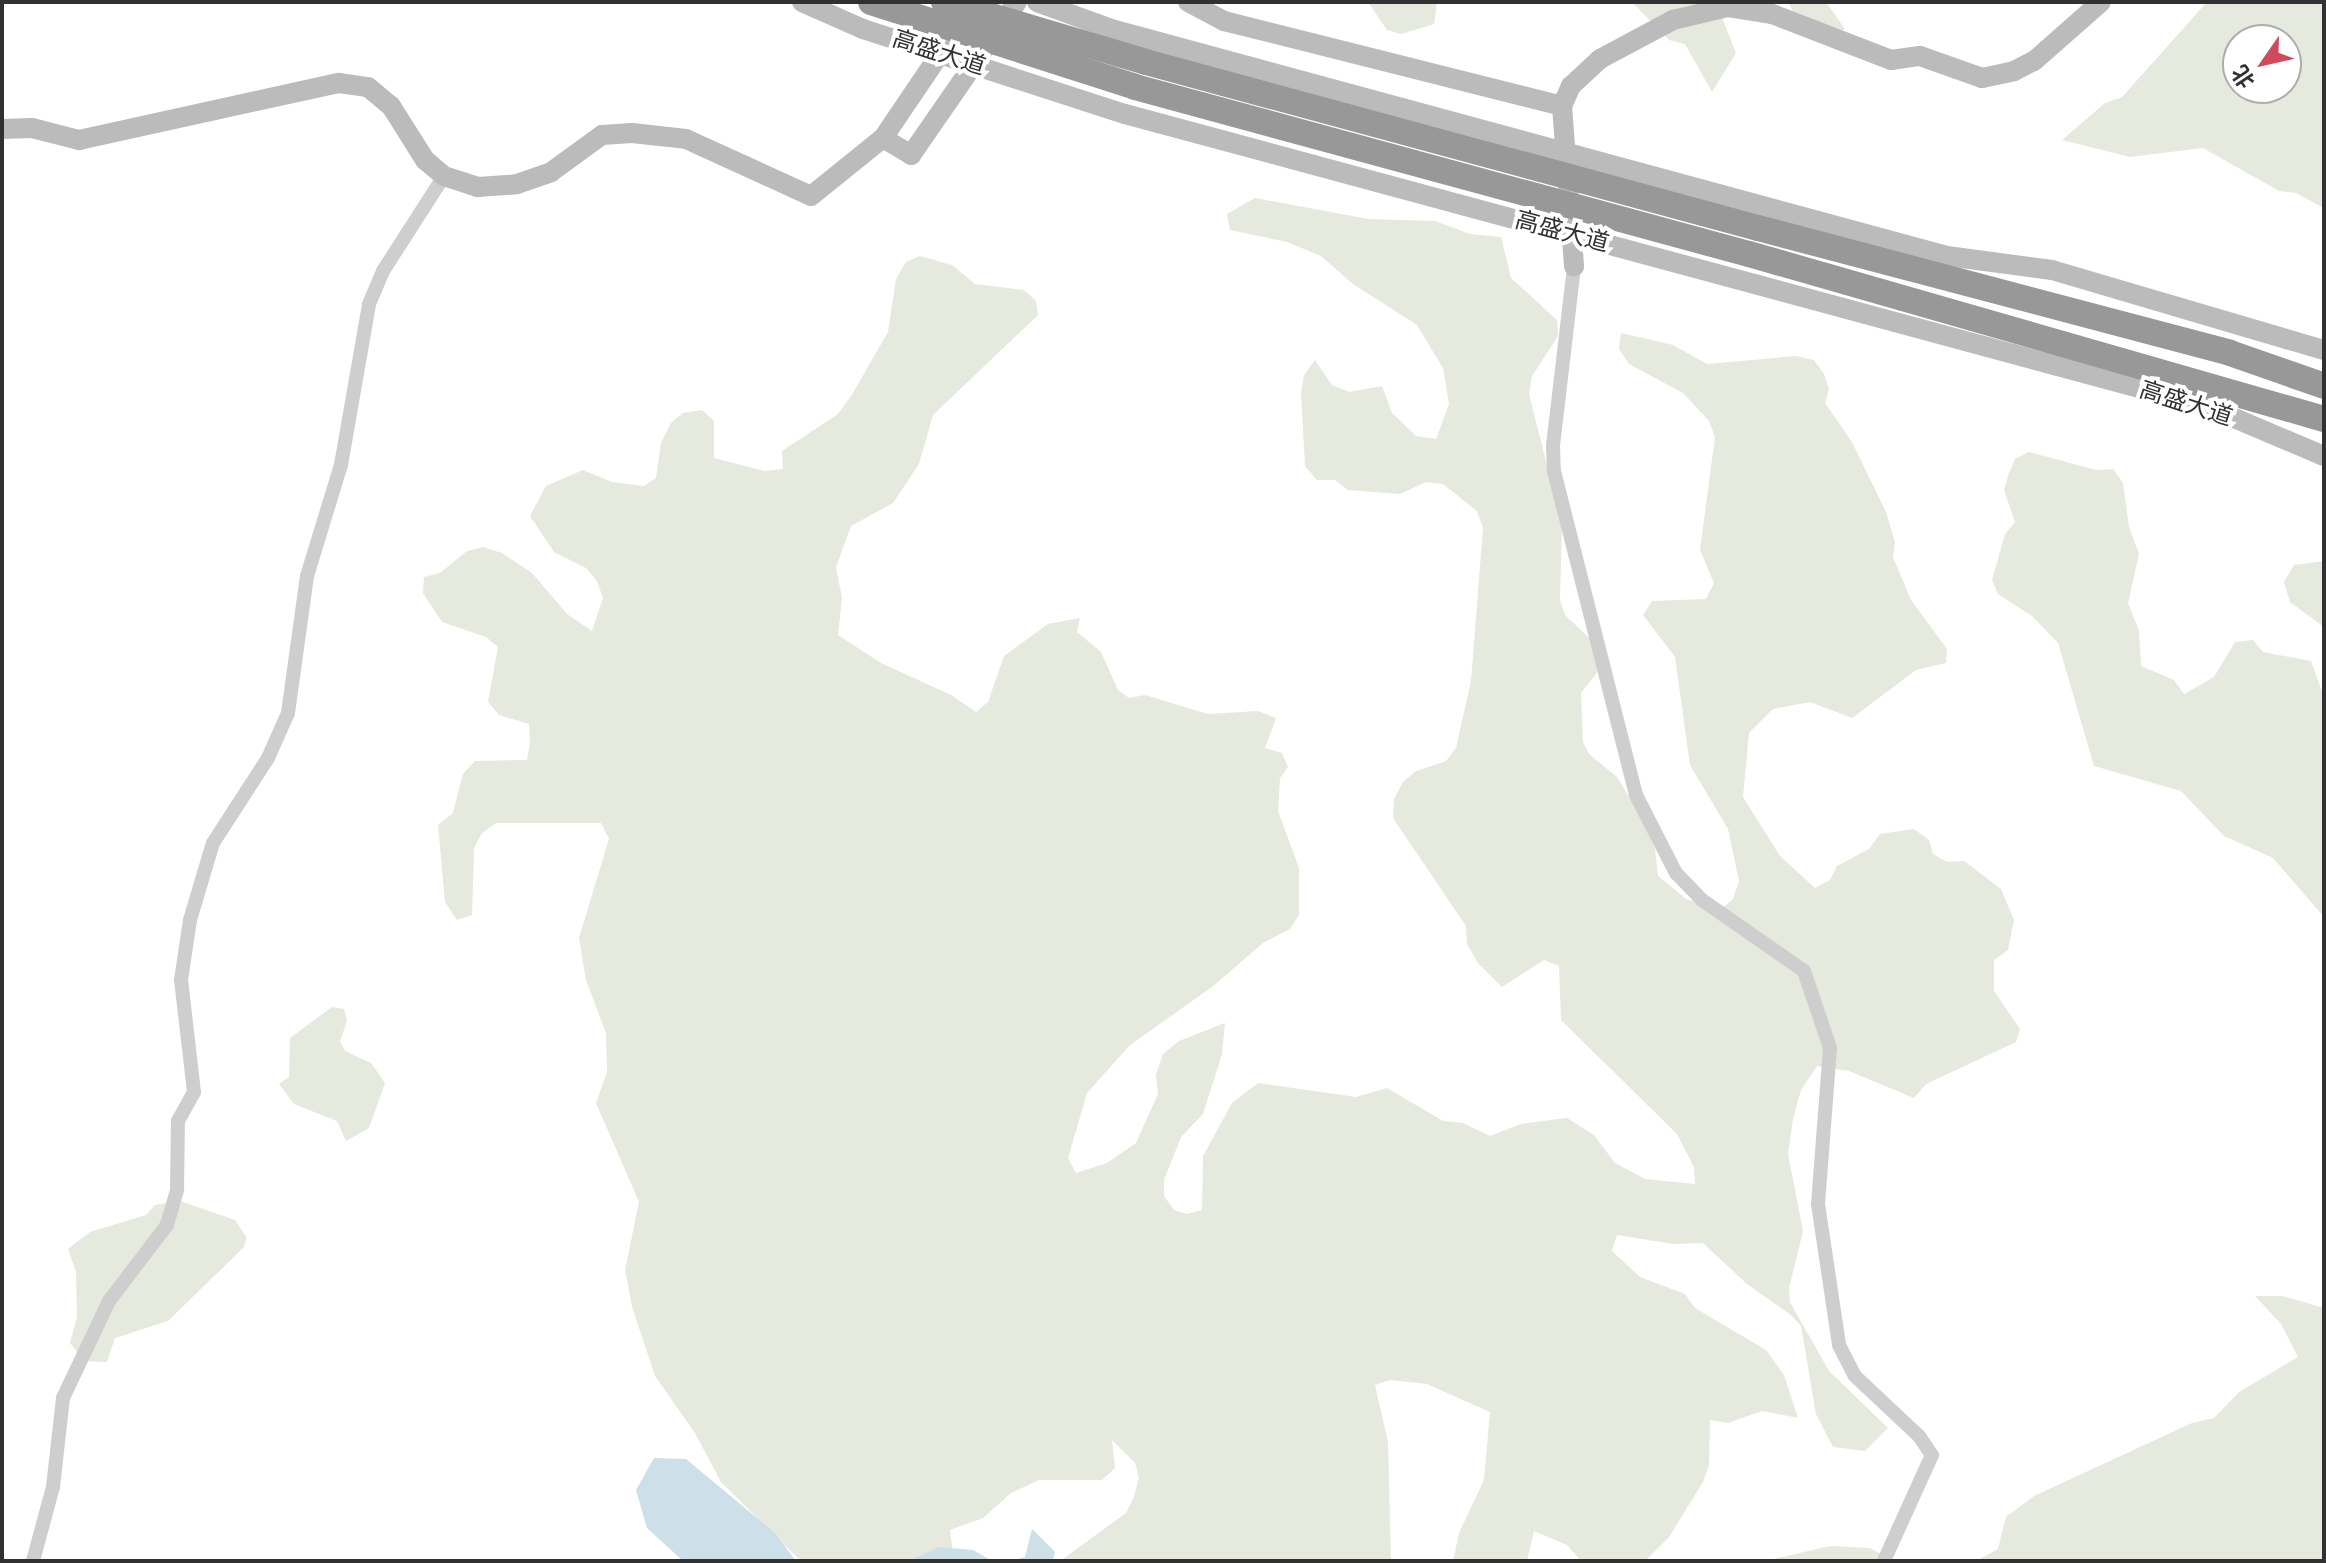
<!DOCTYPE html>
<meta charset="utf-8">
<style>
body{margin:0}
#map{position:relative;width:2326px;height:1563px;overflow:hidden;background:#fff;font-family:"Varela Round","Noto Sans SC",sans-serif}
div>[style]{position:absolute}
.green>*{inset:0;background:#e5e9de}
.water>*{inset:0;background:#cddfe8}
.street>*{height:14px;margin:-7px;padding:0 7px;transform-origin:7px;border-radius:7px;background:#cecece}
.secondary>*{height:20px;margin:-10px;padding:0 10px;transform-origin:10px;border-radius:10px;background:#bbb}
.highway>*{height:26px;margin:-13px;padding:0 13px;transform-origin:13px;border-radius:13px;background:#989898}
.secondary-bridge>*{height:20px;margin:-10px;padding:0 10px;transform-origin:10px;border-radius:10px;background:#bbb}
.highway-bridge>*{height:26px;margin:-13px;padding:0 13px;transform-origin:13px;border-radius:13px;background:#989898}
span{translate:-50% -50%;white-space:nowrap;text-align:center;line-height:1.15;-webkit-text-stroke:8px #fff;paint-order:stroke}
.street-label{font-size:24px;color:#313131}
.frame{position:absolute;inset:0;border:4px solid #313131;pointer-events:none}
.north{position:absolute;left:2222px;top:24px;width:80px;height:80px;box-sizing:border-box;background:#fff;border:2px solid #adadad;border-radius:50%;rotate:236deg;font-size:22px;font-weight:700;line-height:32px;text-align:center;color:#313131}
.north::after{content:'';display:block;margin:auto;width:28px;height:36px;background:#d3495c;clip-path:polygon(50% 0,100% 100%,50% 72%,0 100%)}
</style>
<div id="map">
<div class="green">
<div style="clip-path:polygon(1368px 2px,1437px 2px,1434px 24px,1401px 34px,1387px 30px)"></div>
<div style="clip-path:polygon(1632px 2px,1716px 2px,1736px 53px,1712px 92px,1685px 44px,1669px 40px)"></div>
<div style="clip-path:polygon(1788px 2px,1826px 2px,1845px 29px,1831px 38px,1797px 19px)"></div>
<div style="clip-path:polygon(evenodd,2207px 2px,2324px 2px,2324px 208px,2296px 193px,2279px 191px,2203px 148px,2130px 157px,2062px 140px,2105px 103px,2122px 97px,2207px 2px,2238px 40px,2286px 40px,2286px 88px,2238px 88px,2238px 40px)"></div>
<div style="clip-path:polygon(1255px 198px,1368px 219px,1435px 221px,1470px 234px,1501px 237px,1511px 278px,1557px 320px,1558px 336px,1532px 376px,1529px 394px,1562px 525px,1560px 600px,1565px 615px,1602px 650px,1602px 666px,1581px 693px,1583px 742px,1589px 754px,1617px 777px,1642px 818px,1655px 849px,1658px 876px,1686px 899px,1720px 910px,1733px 899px,1739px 881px,1728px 829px,1690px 765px,1675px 657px,1643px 615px,1652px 601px,1706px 599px,1714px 583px,1700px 550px,1715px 437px,1709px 421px,1683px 393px,1629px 364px,1619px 349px,1621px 333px,1673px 345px,1707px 364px,1796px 356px,1814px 360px,1824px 374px,1829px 389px,1825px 403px,1852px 442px,1886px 512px,1895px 542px,1893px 557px,1911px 600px,1947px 649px,1946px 663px,1916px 670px,1852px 718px,1810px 702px,1773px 709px,1749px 733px,1743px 797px,1780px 856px,1815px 888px,1830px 880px,1837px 866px,1869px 849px,1880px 834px,1914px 829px,1929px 840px,1933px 854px,1947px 862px,1964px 861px,2001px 889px,2014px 920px,2008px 950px,1994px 960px,1994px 991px,2020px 1029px,2016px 1042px,1926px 1084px,1914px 1098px,1849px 1071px,1817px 1066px,1801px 1090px,1793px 1119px,1788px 1154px,1803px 1231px,1789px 1288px,1790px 1302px,1829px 1371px,1888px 1428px,1865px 1451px,1833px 1447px,1816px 1414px,1801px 1326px,1791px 1315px,1747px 1284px,1703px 1243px,1673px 1244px,1617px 1235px,1612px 1251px,1640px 1277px,1685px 1294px,1695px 1308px,1766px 1350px,1784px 1375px,1798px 1418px,1762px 1411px,1728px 1423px,1710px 1420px,1709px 1465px,1703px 1482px,1669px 1537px,1645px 1561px,1581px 1561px,1567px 1545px,1534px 1531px,1527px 1561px,1453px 1561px,1459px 1533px,1484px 1480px,1490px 1412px,1427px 1384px,1390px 1380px,1375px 1385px,1388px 1442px,1391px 1561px,1060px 1561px,1126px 1513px,1134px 1497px,1139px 1478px,1135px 1463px,1112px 1440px,1115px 1468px,1102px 1480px,1039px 1480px,1011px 1493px,983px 1518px,950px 1530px,954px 1561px,801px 1561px,721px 1482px,695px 1433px,655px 1376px,632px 1307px,625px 1270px,639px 1202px,596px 1103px,607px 1072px,606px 1033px,586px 980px,579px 938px,609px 839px,601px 823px,496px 823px,482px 833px,474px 848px,472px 915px,457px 920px,445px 902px,438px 825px,453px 813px,463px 774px,475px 761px,527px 760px,530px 742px,529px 724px,499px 715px,488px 702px,498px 647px,486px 637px,442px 622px,423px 593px,424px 577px,440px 573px,467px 551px,483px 547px,502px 553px,532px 573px,567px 614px,592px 631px,603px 598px,597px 581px,586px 568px,554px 552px,530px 516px,546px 486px,583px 470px,612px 482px,644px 486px,656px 478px,661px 443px,671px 423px,683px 413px,702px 410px,714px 421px,714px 458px,764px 471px,783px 469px,782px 451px,838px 414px,853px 393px,888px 332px,896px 279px,906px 262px,920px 256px,952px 265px,975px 284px,1024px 290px,1036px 301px,1038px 315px,933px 415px,919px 464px,893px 503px,851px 526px,836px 567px,842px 598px,838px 635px,881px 663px,951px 695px,976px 712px,988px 702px,1004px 656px,1048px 624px,1080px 618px,1077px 632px,1101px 652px,1118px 690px,1129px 698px,1145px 695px,1208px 714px,1258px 711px,1276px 718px,1265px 748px,1282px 753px,1288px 767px,1280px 778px,1278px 811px,1299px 868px,1299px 915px,1290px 929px,1263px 943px,1212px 987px,1130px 1045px,1087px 1093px,1068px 1158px,1076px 1173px,1107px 1163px,1136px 1143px,1158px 1094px,1156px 1075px,1163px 1054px,1179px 1041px,1225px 1023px,1222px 1054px,1203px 1114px,1181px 1137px,1164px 1180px,1164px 1196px,1174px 1210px,1187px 1214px,1202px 1210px,1203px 1156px,1232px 1103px,1258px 1083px,1356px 1097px,1387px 1088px,1443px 1121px,1463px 1123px,1490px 1136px,1521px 1124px,1567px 1118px,1594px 1135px,1615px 1163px,1645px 1179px,1695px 1184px,1694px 1167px,1677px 1134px,1561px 1020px,1559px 966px,1544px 960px,1502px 987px,1478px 963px,1467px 944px,1466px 926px,1393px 818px,1394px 799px,1403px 782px,1416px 771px,1446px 761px,1456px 748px,1471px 681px,1483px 528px,1477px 511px,1443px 484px,1426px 482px,1400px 494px,1348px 490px,1335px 480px,1317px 480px,1305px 466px,1301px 393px,1304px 375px,1315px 360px,1332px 385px,1349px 392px,1382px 386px,1392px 413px,1416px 436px,1436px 439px,1449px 404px,1443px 368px,1417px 325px,1353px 284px,1321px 256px,1287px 242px,1230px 230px,1227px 214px)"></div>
<div style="clip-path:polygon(2029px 452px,2096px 470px,2113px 469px,2123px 483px,2129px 527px,2139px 554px,2128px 603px,2139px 631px,2141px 666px,2174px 680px,2184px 694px,2214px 677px,2235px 642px,2253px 640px,2263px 652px,2311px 661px,2324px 697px,2324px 917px,2273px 858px,2224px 836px,2181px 791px,2094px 766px,2058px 643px,2032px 616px,1998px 594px,1992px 580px,2005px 534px,2015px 522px,2004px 490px,2009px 473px,2015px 459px)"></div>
<div style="clip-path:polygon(2324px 561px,2324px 627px,2290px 602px,2284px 582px,2294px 565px)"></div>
<div style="clip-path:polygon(332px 1007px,344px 1009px,347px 1021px,340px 1041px,345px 1051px,371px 1063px,385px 1083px,369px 1128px,346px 1141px,337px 1121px,294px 1104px,279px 1084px,289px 1077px,290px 1038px)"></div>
<div style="clip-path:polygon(180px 1201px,235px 1220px,247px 1238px,243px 1248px,168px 1321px,115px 1338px,107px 1362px,84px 1361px,70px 1343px,77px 1317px,76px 1272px,68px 1249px,90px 1232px,146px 1215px,155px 1205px)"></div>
<div style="clip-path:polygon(2255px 1296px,2283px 1296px,2324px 1308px,2324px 1561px,1976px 1561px,1998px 1549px,2006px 1517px,2034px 1496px,2192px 1423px,2214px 1418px,2239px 1392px,2298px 1357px,2281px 1324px)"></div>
<div style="clip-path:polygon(1830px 1546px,1870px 1548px,1894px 1561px,1765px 1561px)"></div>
</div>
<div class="water">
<div style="clip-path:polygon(654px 1458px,686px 1459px,775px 1533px,796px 1561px,683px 1561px,647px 1528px,636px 1490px)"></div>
<div style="clip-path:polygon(1032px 1529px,1055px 1552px,1053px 1561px,1011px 1561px,1025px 1557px)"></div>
<div style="clip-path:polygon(939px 1547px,973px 1550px,992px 1561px,909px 1561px)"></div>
</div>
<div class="street">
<div style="left:1574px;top:267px;width:180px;rotate:96.7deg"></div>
<div style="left:1553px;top:446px;width:25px;rotate:88deg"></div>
<div style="left:1554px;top:471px;width:334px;rotate:75.8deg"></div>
<div style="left:1636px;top:795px;width:88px;rotate:62.9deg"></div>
<div style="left:1676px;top:873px;width:37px;rotate:46deg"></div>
<div style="left:1702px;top:900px;width:124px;rotate:34.8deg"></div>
<div style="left:1804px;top:971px;width:81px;rotate:71.3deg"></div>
<div style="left:1830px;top:1048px;width:156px;rotate:94.4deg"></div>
<div style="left:1818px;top:1204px;width:143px;rotate:81.5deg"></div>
<div style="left:1839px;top:1345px;width:35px;rotate:63deg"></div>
<div style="left:1855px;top:1376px;width:88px;rotate:43.2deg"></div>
<div style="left:1919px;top:1436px;width:23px;rotate:56deg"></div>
<div style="left:1932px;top:1455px;width:116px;rotate:114.4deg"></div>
<div style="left:33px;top:1561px;width:77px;rotate:-74.9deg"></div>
<div style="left:53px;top:1487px;width:90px;rotate:-83.6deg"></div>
<div style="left:63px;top:1398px;width:107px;rotate:-64.6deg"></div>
<div style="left:109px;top:1301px;width:96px;rotate:-52.7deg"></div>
<div style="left:167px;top:1225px;width:37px;rotate:-74deg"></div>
<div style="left:177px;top:1189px;width:68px;rotate:-89.2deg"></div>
<div style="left:178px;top:1121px;width:33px;rotate:-61deg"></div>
<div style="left:194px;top:1092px;width:113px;rotate:-96.6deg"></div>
<div style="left:181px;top:980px;width:61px;rotate:-81.5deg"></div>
<div style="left:190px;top:920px;width:80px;rotate:-73.4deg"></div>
<div style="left:213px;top:843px;width:101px;rotate:-57.1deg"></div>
<div style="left:268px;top:758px;width:49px;rotate:-66deg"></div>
<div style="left:288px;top:713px;width:138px;rotate:-82.1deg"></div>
<div style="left:307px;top:576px;width:116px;rotate:-73deg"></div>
<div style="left:341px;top:465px;width:163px;rotate:-80.1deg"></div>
<div style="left:369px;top:304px;width:36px;rotate:-67deg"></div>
<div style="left:383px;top:271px;width:113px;rotate:-57.3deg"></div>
</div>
<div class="secondary">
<div style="left:802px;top:2px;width:67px;rotate:23.9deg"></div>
<div style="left:863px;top:29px;width:275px;rotate:18deg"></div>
<div style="left:1125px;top:114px;width:1120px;rotate:15.12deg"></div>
<div style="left:2206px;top:406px;width:128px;rotate:23deg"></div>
<div style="left:1037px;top:2px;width:79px;rotate:20deg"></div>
<div style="left:1111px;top:29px;width:866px;rotate:15.19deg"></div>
<div style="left:1947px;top:256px;width:106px;rotate:7.6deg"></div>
<div style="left:2052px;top:270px;width:284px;rotate:16.4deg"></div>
<div style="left:1188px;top:2px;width:41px;rotate:27.8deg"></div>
<div style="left:1224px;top:21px;width:349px;rotate:14.1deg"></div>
<div style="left:1562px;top:106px;width:22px;rotate:-66deg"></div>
<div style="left:1571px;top:86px;width:40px;rotate:-43deg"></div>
<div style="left:1600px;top:59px;width:83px;rotate:-28.1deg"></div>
<div style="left:1673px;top:20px;width:57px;rotate:-13.3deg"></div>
<div style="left:1728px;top:7px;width:45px;rotate:9deg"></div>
<div style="left:1772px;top:14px;width:128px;rotate:21.1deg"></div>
<div style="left:1891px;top:60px;width:29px;rotate:-8deg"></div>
<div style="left:1920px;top:56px;width:66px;rotate:19.5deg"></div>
<div style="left:1982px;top:78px;width:33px;rotate:-12deg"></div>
<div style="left:2014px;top:71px;width:22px;rotate:-27deg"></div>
<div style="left:2034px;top:61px;width:89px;rotate:-41.4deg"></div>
<div style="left:946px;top:45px;width:112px;rotate:124.1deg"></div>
<div style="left:883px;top:138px;width:33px;rotate:31deg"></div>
<div style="left:911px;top:155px;width:186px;rotate:-55.3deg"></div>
<div style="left:2px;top:129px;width:30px;rotate:-2deg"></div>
<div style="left:32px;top:128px;width:49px;rotate:14.3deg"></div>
<div style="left:79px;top:140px;width:266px;rotate:-12.4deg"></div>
<div style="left:339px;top:83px;width:29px;rotate:8deg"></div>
<div style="left:368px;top:87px;width:30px;rotate:40deg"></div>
<div style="left:391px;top:106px;width:64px;rotate:57.8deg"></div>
<div style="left:425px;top:160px;width:25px;rotate:40deg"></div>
<div style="left:444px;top:176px;width:36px;rotate:18deg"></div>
<div style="left:478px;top:187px;width:39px;rotate:-4deg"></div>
<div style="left:517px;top:184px;width:36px;rotate:-19deg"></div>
<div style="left:551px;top:172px;width:63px;rotate:-36deg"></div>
<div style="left:602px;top:135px;width:30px;rotate:-4deg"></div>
<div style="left:632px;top:133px;width:54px;rotate:6.3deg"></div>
<div style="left:686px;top:139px;width:137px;rotate:24.5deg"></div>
<div style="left:811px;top:196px;width:92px;rotate:-38.9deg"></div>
</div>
<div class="highway">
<div style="left:1758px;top:228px;width:488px;rotate:14.8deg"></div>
<div style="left:2230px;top:353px;width:100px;rotate:19.3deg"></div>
<div style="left:1749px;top:254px;width:598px;rotate:16.01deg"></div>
</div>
<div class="secondary-bridge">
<div style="left:1562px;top:106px;width:161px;rotate:85.7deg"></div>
</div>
<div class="highway-bridge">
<div style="left:871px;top:2px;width:277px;rotate:17.8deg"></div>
<div style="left:1135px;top:87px;width:636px;rotate:15.22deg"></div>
<div style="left:944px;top:2px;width:211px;rotate:16.5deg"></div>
<div style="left:1146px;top:62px;width:634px;rotate:15.18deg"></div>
</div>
<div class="street-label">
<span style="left:939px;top:53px;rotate:18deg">高盛大道</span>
<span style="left:1562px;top:232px;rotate:15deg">高盛大道</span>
<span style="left:2186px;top:404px;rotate:18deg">高盛大道</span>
</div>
<div class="frame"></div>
<div class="north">北</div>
</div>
